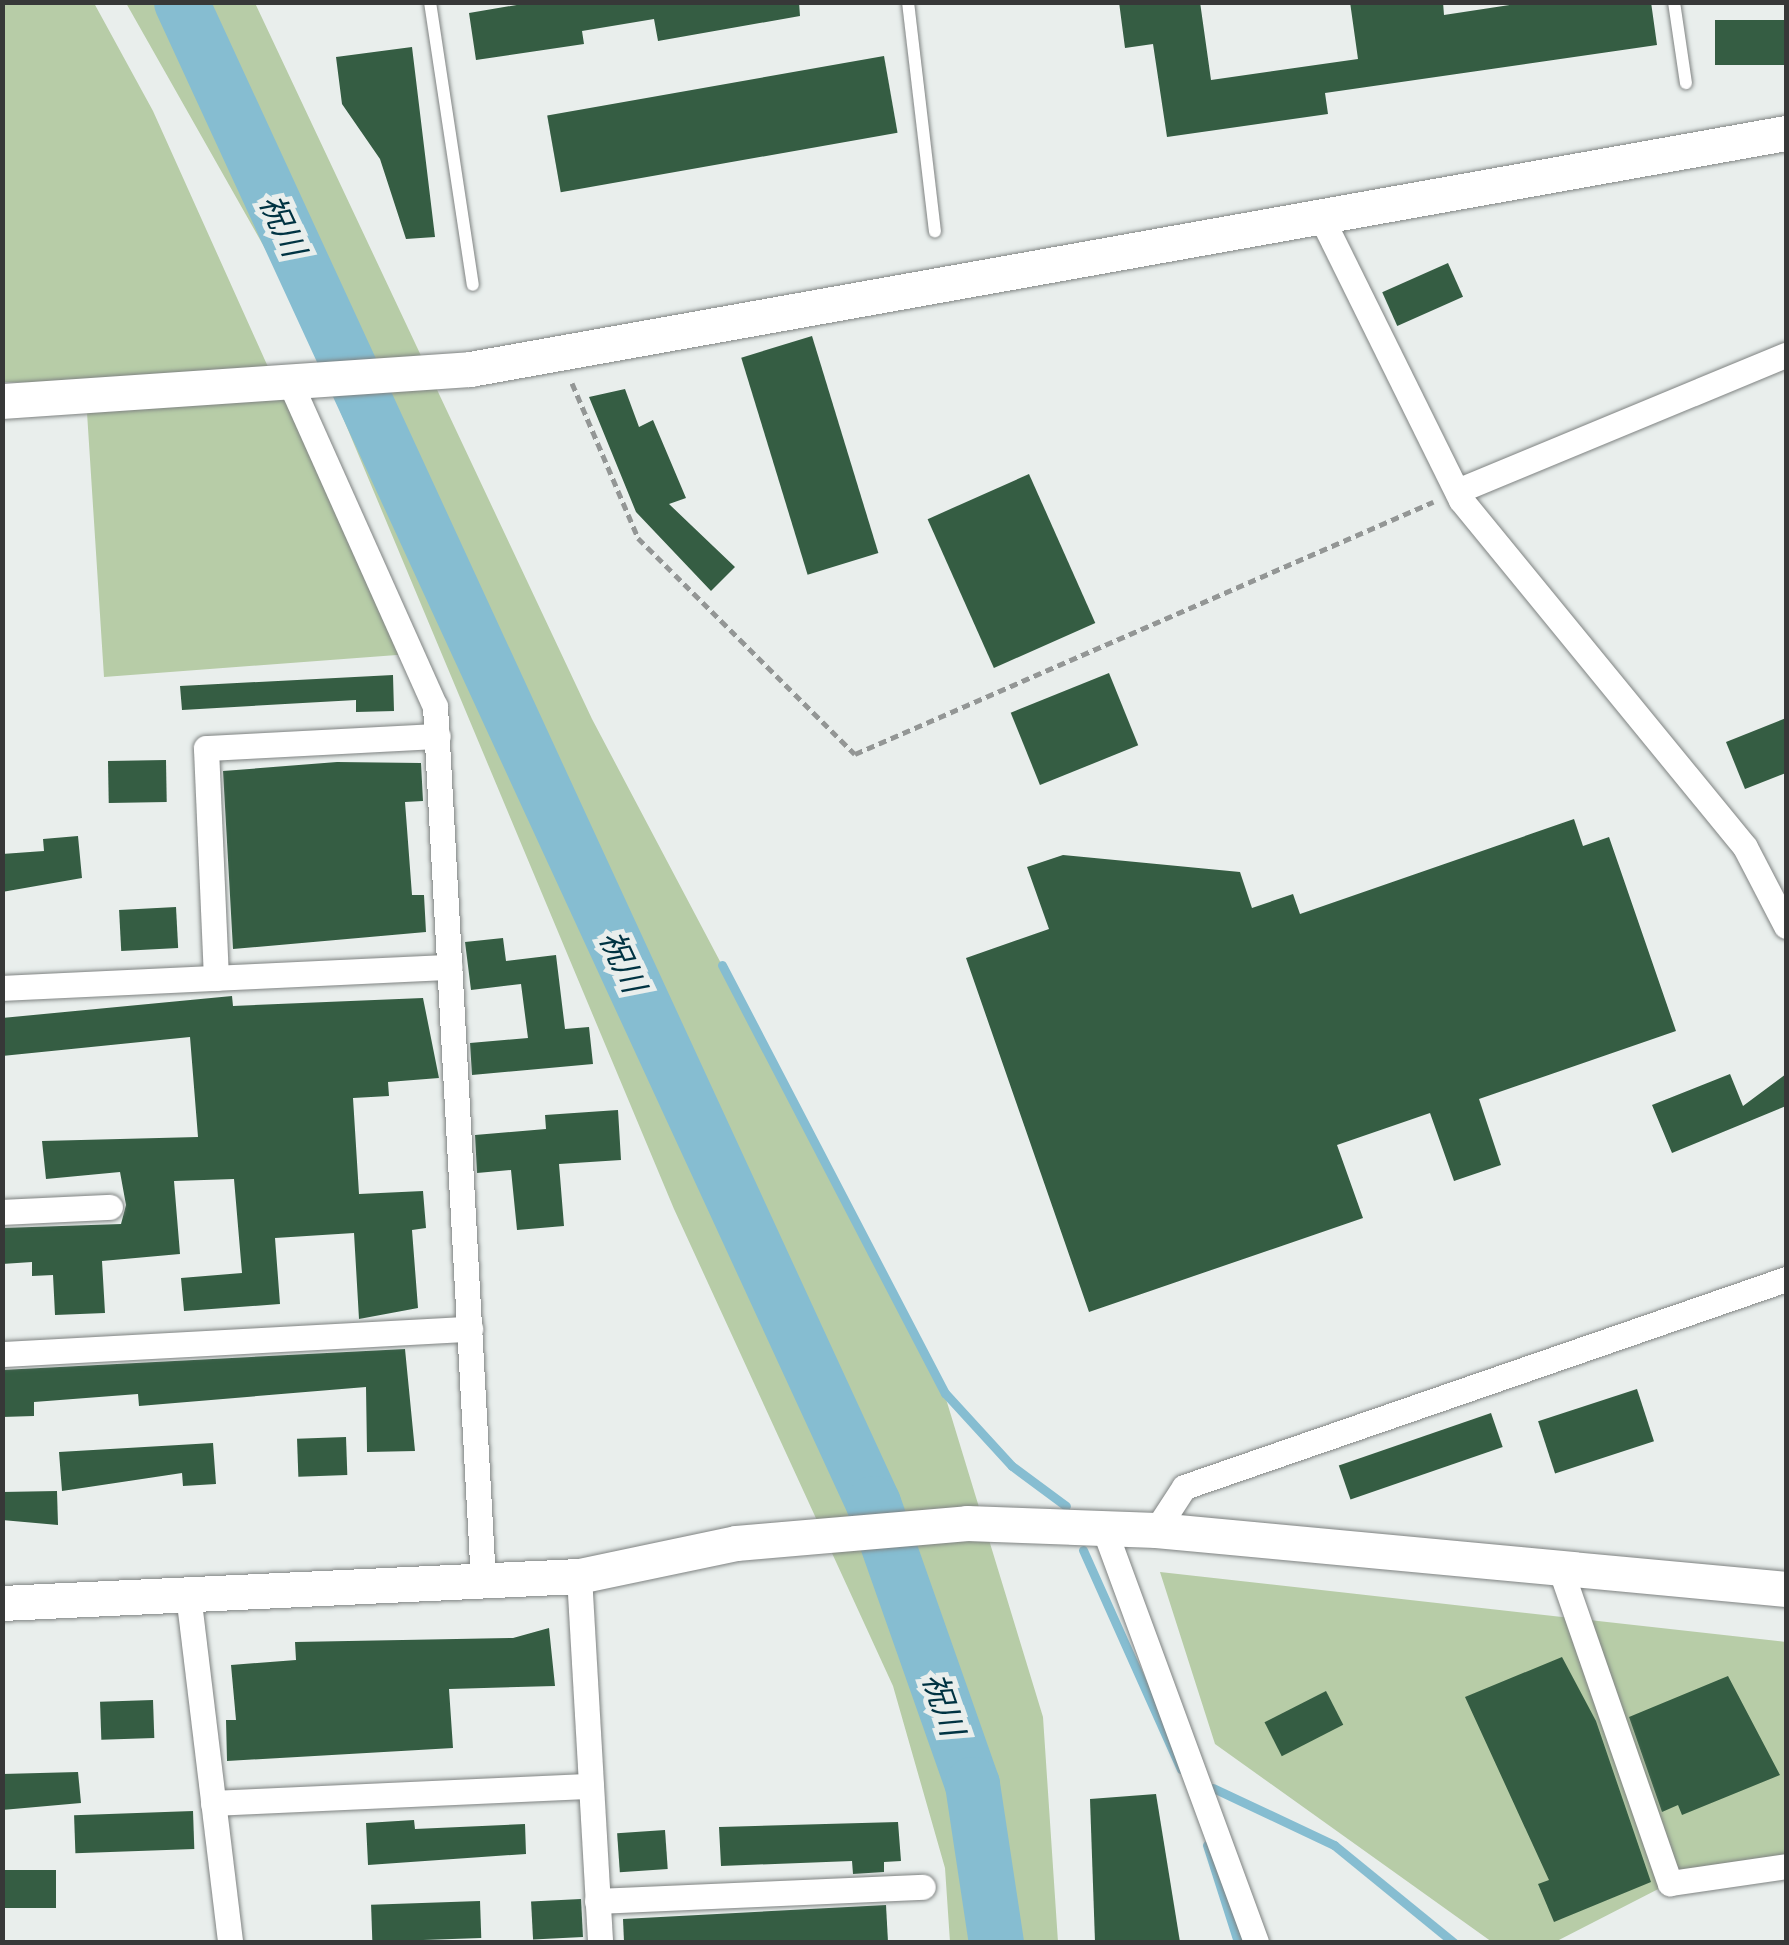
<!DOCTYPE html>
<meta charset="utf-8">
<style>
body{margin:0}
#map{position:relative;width:1789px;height:1945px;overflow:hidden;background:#e9eeec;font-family:Manrope,"Noto Sans JP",sans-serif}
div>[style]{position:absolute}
.green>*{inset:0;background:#b7cca7}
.stream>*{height:9px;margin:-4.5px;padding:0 4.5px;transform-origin:4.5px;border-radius:4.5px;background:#86bdd1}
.river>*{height:55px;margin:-27.5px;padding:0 27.5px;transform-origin:27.5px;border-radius:27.5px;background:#86bdd1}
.building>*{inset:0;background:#355d43;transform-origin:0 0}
.path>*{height:5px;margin-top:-2.5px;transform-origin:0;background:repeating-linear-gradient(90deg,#939695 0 8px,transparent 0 13px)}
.roads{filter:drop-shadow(0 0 2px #7f8382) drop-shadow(0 0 2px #7f8382)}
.lane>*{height:12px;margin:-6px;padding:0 6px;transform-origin:6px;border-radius:6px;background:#fff}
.street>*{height:25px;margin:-12.5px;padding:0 12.5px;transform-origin:12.5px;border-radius:12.5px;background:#fff}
.secondary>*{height:35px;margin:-17.5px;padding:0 17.5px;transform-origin:17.5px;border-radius:17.5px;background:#fff}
span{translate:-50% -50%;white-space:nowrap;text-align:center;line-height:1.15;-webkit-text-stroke:10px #e9eeec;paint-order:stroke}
.water-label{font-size:32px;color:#003342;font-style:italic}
.frame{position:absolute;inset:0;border:5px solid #373838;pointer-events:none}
</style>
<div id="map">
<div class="green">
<div style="clip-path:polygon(3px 3px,94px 3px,153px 111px,277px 387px,292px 387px,410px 654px,104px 677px,86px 397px,251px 388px,3px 382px)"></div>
<div style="clip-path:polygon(126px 3px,255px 3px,592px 719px,939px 1376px,1043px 1717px,1058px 1942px,950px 1942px,945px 1868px,893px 1686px,674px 1209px,292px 296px)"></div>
<div style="clip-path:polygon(1160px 1572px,1786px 1642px,1786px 1864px,1670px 1883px,1555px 1942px,1492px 1942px,1215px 1744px)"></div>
</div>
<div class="stream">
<div style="left:722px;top:965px;width:483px;rotate:62.5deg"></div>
<div style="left:945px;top:1393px;width:99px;rotate:47.5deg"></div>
<div style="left:1012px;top:1466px;width:67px;rotate:36.5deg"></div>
<div style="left:1083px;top:1550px;width:240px;rotate:65.9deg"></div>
<div style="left:1213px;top:1788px;width:134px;rotate:25.2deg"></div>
<div style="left:1334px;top:1845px;width:154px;rotate:39.2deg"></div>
<div style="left:1207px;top:1845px;width:102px;rotate:72.3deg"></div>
</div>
<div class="river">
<div style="left:181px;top:2px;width:1653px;rotate:65.25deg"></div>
<div style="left:873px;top:1503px;width:298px;rotate:70.6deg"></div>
<div style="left:972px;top:1784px;width:160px;rotate:81.4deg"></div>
</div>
<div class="building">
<div style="clip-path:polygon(534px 2px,799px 2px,800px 16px,658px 41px,654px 19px,582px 31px,584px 44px,476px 60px,469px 13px)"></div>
<div style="clip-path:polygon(1119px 2px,1200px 2px,1211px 80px,1358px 59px,1350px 2px,1443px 2px,1444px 15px,1529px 2px,1651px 2px,1657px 45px,1325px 93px,1328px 114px,1167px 137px,1153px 44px,1125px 48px)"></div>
<div style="left:1786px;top:20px;width:45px;height:71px;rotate:90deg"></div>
<div style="clip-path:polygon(412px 47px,435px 237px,406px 239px,380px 159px,342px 104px,336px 57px)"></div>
<div style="left:884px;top:56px;width:78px;height:342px;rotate:80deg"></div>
<div style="left:1448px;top:263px;width:37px;height:72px;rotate:66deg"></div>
<div style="left:812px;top:336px;width:227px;height:74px;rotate:73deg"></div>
<div style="clip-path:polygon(625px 389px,639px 427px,653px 420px,686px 498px,669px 504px,735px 567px,711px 591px,636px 512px,589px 397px)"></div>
<div style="left:1029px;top:474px;width:163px;height:111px;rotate:66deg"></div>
<div style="left:1109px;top:673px;width:78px;height:106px;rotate:68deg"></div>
<div style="clip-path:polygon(393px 675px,394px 711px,356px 712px,356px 700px,182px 710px,180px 686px)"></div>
<div style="clip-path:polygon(1786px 718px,1786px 773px,1745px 789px,1726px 742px)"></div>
<div style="left:166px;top:760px;width:42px;height:58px;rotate:89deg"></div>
<div style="clip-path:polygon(337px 762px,421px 763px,423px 801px,405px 802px,412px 895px,424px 895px,426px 932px,233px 949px,223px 771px)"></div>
<div style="clip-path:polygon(1574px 819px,1583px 846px,1609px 837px,1676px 1031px,1479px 1099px,1501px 1165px,1454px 1181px,1430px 1113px,1337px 1145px,1363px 1218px,1089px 1312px,966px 958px,1049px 929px,1027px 867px,1063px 855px,1240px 872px,1252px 908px,1293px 894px,1300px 914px)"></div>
<div style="clip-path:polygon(78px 836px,82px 878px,2px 892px,2px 854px,44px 851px,43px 839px)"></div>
<div style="left:176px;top:907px;width:41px;height:57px;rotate:87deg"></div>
<div style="clip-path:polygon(503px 938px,506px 961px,556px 955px,565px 1029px,589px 1027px,593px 1064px,472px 1075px,470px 1043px,528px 1038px,521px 984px,471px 990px,465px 942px)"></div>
<div style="clip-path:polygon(232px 996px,233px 1006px,423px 998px,439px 1078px,388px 1082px,389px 1096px,353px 1098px,359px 1194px,423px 1191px,426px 1228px,412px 1230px,418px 1308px,359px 1319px,354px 1233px,275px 1238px,280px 1304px,184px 1311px,181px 1278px,242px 1273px,234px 1179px,174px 1181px,180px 1254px,102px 1261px,105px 1313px,55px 1315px,53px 1275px,32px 1276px,32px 1262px,2px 1264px,2px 1228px,121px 1224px,126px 1205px,120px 1172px,46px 1179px,42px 1141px,198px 1137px,190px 1037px,2px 1056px,2px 1018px)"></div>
<div style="clip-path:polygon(1730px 1074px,1743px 1106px,1786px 1074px,1786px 1106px,1672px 1153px,1652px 1105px)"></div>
<div style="clip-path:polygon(618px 1110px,621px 1160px,559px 1164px,564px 1226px,517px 1230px,511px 1170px,477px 1173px,475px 1135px,546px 1129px,545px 1115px)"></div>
<div style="clip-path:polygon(405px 1349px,415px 1451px,367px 1452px,366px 1387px,139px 1406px,138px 1394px,34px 1402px,34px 1416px,2px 1417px,2px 1370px)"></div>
<div style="left:1637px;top:1389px;width:55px;height:104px;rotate:72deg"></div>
<div style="left:1491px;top:1413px;width:36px;height:161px;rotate:71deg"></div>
<div style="left:346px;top:1437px;width:38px;height:49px;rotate:88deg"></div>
<div style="clip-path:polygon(213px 1443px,216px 1484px,183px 1486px,182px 1473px,62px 1491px,59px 1452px)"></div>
<div style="clip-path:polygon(57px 1491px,58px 1525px,2px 1520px,2px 1492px)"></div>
<div style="clip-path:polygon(549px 1628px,555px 1686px,449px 1689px,453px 1748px,227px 1761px,226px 1720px,236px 1720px,231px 1665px,296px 1660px,295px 1642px,513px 1638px)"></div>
<div style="clip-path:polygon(1562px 1657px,1596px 1721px,1651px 1882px,1554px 1922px,1538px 1884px,1549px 1880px,1465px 1697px)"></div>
<div style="clip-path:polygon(1728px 1676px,1780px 1775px,1682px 1815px,1678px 1805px,1662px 1812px,1629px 1717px)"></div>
<div style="left:1326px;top:1691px;width:38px;height:69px;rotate:63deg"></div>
<div style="left:153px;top:1700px;width:38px;height:53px;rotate:88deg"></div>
<div style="clip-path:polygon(78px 1772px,81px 1803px,2px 1810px,2px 1774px)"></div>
<div style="clip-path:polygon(1156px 1794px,1180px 1942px,1095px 1942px,1090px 1799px)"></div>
<div style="left:193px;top:1811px;width:38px;height:119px;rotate:88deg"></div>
<div style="clip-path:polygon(414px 1820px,415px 1829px,525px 1824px,526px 1854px,368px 1865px,366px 1823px)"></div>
<div style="clip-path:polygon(898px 1822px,901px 1861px,884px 1862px,884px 1872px,853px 1874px,852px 1861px,721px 1866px,719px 1827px)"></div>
<div style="left:665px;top:1830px;width:39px;height:48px;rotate:86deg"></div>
<div style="left:56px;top:1870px;width:38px;height:53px;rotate:90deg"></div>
<div style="left:581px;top:1899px;width:38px;height:50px;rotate:87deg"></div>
<div style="left:480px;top:1901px;width:37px;height:109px;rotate:88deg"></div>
<div style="clip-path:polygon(886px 1905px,888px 1942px,624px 1942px,623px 1919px)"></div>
</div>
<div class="path">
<div style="left:572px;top:383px;width:168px;rotate:66.9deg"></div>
<div style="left:638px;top:538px;width:306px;rotate:44.9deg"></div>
<div style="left:855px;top:754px;width:631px;rotate:-23.56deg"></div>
</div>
<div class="roads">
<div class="lane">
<div style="left:430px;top:2px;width:286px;rotate:81.4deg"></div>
<div style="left:908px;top:2px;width:231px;rotate:83.3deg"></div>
<div style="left:1674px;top:2px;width:82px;rotate:81.6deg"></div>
</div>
<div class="street">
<div style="left:1319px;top:213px;width:320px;rotate:63.7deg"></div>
<div style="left:1461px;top:500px;width:448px;rotate:50.7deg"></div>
<div style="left:1745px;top:847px;width:89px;rotate:62.6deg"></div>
<div style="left:292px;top:387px;width:350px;rotate:65.9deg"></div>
<div style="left:435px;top:706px;width:875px;rotate:86.86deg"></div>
<div style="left:1457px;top:491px;width:356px;rotate:-22.5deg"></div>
<div style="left:216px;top:978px;width:230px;rotate:-92.5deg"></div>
<div style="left:206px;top:748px;width:232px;rotate:-3deg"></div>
<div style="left:2px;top:988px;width:448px;rotate:-2.7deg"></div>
<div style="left:2px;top:1212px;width:108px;rotate:-2.7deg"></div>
<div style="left:2px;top:1354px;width:469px;rotate:-3.1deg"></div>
<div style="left:1103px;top:1526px;width:443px;rotate:69.8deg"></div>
<div style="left:1156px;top:1530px;width:51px;rotate:-56.9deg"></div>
<div style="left:1184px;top:1487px;width:637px;rotate:-19.06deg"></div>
<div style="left:1560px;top:1568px;width:334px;rotate:70.8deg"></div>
<div style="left:1670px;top:1883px;width:117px;rotate:-8.3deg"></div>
<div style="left:579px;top:1576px;width:367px;rotate:86.7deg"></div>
<div style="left:188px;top:1594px;width:351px;rotate:83.1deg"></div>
<div style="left:213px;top:1803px;width:378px;rotate:-2.6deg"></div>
<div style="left:597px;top:1901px;width:326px;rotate:-2.5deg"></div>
</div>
<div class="secondary">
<div style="left:2px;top:401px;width:469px;rotate:-3.9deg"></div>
<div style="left:470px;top:369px;width:1337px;rotate:-10.17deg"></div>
<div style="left:2px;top:1603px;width:578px;rotate:-2.68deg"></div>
<div style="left:579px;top:1576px;width:160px;rotate:-11.9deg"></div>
<div style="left:736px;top:1543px;width:232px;rotate:-4.9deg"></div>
<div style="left:967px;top:1523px;width:189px;rotate:2.1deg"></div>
<div style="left:1156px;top:1530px;width:633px;rotate:5.35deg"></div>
</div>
</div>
<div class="water-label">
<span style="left:283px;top:225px;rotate:65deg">祝川</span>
<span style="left:623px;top:961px;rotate:65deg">祝川</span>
<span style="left:944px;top:1704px;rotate:71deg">祝川</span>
</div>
<div class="frame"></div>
</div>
